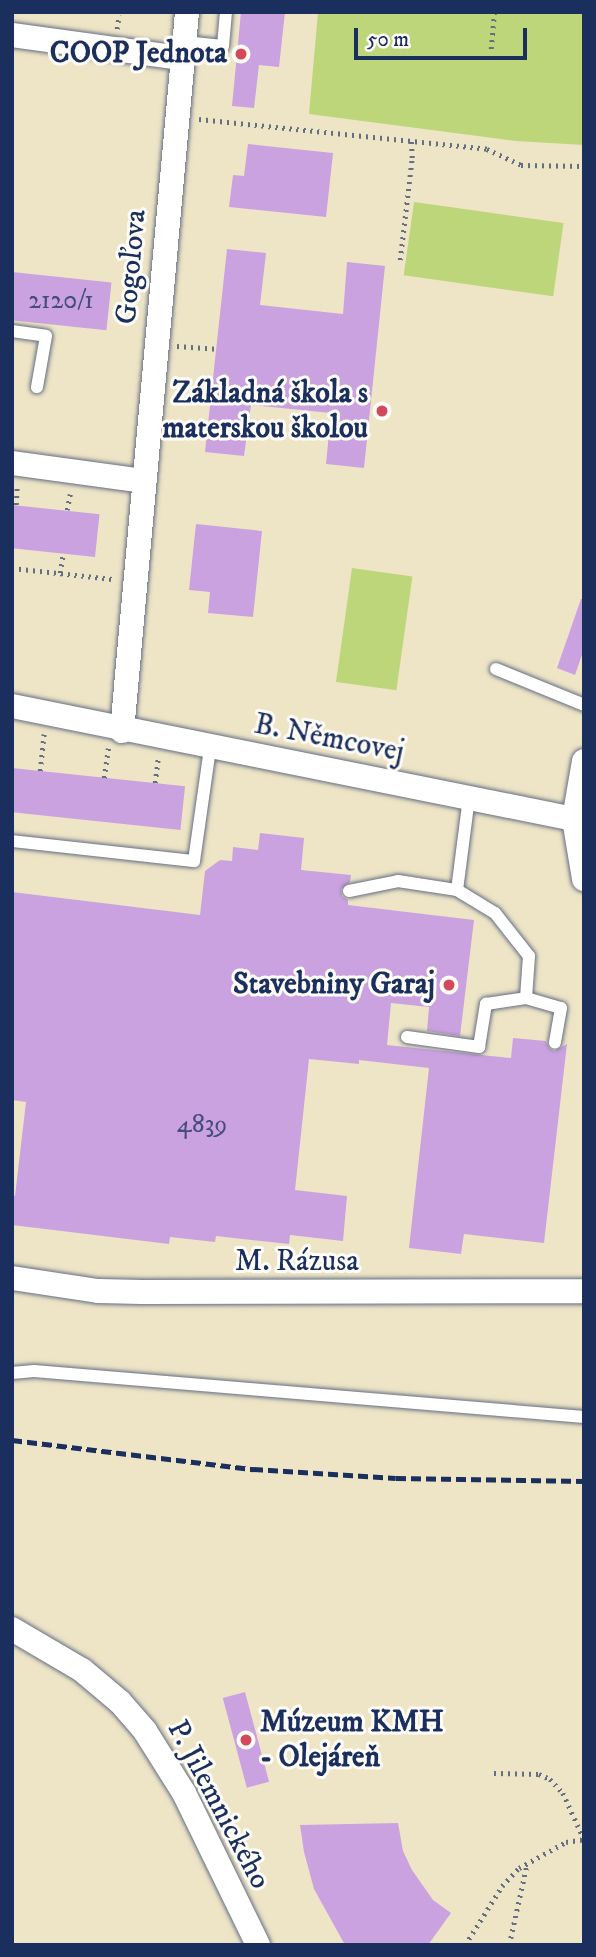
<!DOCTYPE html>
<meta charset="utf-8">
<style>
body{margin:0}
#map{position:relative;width:596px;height:1957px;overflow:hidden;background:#eee5c7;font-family:"IM FELL DW Pica",serif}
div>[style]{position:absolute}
.green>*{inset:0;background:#bed67a;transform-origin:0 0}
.building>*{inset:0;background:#cba2e0;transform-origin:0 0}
.path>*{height:4.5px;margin-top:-2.25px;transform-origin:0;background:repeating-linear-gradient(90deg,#656f83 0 2px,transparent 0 7px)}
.roads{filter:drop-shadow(0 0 2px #656f83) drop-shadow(0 0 2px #656f83)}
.lane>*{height:12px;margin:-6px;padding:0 6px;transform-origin:6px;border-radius:6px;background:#fff}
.street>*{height:24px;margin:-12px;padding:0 12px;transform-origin:12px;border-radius:12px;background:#fff}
.rail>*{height:5px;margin-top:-2.5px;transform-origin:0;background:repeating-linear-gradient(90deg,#1b2f5e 0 10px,transparent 0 15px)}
.dots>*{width:19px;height:19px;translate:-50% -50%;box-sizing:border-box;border:4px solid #fdfcf7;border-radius:50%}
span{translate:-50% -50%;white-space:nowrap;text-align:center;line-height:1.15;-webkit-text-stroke:6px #fdfcf7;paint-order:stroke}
.number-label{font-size:26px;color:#474c7e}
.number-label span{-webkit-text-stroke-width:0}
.poi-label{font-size:30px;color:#1b2f5e;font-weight:700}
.right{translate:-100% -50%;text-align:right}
.left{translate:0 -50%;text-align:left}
.street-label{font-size:30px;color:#1b2f5e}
.frame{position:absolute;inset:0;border:14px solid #1b2f5e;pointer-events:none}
.scale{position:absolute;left:354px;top:28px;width:173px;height:32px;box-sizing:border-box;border:4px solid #1b2f5e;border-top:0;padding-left:9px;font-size:21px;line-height:24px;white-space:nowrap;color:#1b2f5e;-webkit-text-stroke:5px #fdfcf7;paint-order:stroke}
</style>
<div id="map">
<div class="green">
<div style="clip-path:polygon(318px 12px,584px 12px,584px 145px,516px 141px,309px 114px)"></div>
<div style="left:414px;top:202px;width:151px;height:74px;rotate:8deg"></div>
<div style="left:352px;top:568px;width:61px;height:115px;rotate:8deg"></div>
</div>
<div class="building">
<div style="clip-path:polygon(241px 12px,285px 12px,279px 67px,259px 65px,254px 108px,232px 106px)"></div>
<div style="clip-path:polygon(248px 144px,333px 153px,326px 217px,229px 207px,233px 175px,244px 176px)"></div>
<div style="clip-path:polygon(227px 249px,266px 253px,260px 305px,343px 314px,347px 262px,385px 266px,364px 468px,326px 464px,331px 413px,251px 405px,244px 456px,205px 452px)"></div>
<div style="left:12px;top:272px;width:100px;height:48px;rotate:6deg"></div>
<div style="left:12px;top:505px;width:88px;height:43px;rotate:6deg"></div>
<div style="clip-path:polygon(196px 524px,262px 531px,253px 617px,208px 613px,210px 592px,189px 590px)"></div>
<div style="clip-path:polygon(581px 599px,584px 599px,584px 649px,575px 675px,557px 668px)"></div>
<div style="left:12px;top:768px;width:174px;height:44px;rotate:6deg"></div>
<div style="clip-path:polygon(260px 833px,304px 838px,301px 870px,351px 875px,350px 882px,341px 889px,342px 896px,348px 900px,348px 905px,474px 920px,460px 1036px,427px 1031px,429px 1007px,391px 1003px,387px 1045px,511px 1058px,513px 1038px,546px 1041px,549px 1048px,554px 1051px,567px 1044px,544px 1243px,464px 1234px,461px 1254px,409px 1248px,429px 1068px,359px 1060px,359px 1064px,309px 1059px,295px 1190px,347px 1196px,343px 1241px,290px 1235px,289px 1244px,216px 1236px,215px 1242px,170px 1237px,169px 1244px,12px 1225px,12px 1196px,15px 1196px,26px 1102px,12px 1100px,12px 892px,200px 915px,205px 871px,220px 860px,232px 861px,233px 847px,258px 850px)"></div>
<div style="left:245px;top:1692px;width:93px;height:23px;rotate:75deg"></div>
<div style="clip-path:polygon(398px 1823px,403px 1851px,412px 1870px,433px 1900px,451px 1913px,428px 1945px,345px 1945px,314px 1889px,304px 1852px,300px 1825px)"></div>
</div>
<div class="path">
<div style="left:117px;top:29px;width:14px;rotate:-82deg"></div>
<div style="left:491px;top:49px;width:37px;rotate:-85deg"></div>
<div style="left:199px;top:119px;width:290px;rotate:5.9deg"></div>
<div style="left:487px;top:149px;width:38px;rotate:25deg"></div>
<div style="left:521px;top:165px;width:63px;rotate:0.9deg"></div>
<div style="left:400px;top:260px;width:103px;rotate:-83.3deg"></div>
<div style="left:412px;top:158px;width:17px;rotate:-93deg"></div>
<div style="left:177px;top:346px;width:39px;rotate:4deg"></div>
<div style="left:16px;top:505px;width:20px;rotate:-87deg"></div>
<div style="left:67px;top:510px;width:16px;rotate:-79deg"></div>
<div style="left:12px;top:568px;width:101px;rotate:6.3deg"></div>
<div style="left:60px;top:573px;width:20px;rotate:-81deg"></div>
<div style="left:40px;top:771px;width:37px;rotate:-84deg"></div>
<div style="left:104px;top:778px;width:30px;rotate:-82deg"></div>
<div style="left:155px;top:783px;width:26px;rotate:-83deg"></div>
<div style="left:494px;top:1773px;width:45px;rotate:1.3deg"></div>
<div style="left:539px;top:1774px;width:12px;rotate:24deg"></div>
<div style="left:550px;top:1779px;width:19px;rotate:47deg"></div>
<div style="left:563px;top:1793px;width:51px;rotate:65.5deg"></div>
<div style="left:465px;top:1945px;width:70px;rotate:-57.9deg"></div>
<div style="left:502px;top:1886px;width:25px;rotate:-47deg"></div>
<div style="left:519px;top:1868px;width:54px;rotate:-29deg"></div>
<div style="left:566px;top:1842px;width:18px;rotate:-9deg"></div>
<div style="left:509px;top:1945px;width:83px;rotate:-77.5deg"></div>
</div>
<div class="roads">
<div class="lane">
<div style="left:184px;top:42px;width:39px;rotate:6deg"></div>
<div style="left:223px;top:46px;width:34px;rotate:-85deg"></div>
<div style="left:12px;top:331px;width:34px;rotate:8deg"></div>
<div style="left:46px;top:336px;width:52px;rotate:100deg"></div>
<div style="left:496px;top:669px;width:95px;rotate:22.2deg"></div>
<div style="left:12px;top:841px;width:183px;rotate:6.3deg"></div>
<div style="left:194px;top:861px;width:114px;rotate:-81.9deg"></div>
<div style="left:457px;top:890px;width:93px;rotate:-82.6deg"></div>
<div style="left:349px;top:891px;width:50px;rotate:-11.5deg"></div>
<div style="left:398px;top:881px;width:60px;rotate:8.7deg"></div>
<div style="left:457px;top:890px;width:44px;rotate:31.2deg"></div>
<div style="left:495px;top:913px;width:55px;rotate:51.7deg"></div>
<div style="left:529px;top:956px;width:42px;rotate:94.1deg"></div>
<div style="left:407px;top:1037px;width:73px;rotate:7.9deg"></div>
<div style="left:479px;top:1047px;width:44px;rotate:-80.8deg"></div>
<div style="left:486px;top:1004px;width:40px;rotate:-8.5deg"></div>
<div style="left:526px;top:998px;width:36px;rotate:16deg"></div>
<div style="left:561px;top:1008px;width:35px;rotate:100deg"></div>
<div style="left:12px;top:1373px;width:22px;rotate:-5deg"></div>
<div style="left:34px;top:1371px;width:552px;rotate:4.78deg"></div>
</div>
<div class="street">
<div style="left:12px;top:35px;width:171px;rotate:7.8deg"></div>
<div style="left:12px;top:463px;width:133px;rotate:7.8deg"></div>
<div style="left:12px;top:706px;width:573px;rotate:11.37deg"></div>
<div style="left:122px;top:731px;width:722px;rotate:-84.83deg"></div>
<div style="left:584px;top:761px;width:59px;rotate:99.8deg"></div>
<div style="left:574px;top:819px;width:61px;rotate:80.5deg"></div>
<div style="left:12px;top:1278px;width:87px;rotate:8.6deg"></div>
<div style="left:98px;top:1291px;width:44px;rotate:1.3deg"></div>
<div style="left:142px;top:1292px;width:442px;rotate:-0.1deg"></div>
<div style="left:12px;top:1629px;width:81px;rotate:30.4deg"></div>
<div style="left:82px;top:1670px;width:50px;rotate:40.1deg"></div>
<div style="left:120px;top:1702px;width:38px;rotate:49deg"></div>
<div style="left:145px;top:1731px;width:73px;rotate:57.8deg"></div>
<div style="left:184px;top:1793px;width:169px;rotate:64deg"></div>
</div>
</div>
<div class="rail">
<div style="left:12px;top:1440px;width:243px;rotate:6.9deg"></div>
<div style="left:253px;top:1469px;width:143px;rotate:3.6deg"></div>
<div style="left:396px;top:1478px;width:188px;rotate:0.9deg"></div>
</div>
<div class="dots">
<div style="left:241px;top:54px;background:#d1495b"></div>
<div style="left:382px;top:411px;background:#d1495b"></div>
<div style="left:449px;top:985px;background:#d1495b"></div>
<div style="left:246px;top:1740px;background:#d1495b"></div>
</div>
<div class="number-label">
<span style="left:61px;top:301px">2120/1</span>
<span style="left:202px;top:1125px">4839</span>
</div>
<div class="poi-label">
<span class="right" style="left:227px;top:54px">COOP Jednota</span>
<span class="right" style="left:368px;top:411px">Základná škola s<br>materskou školou</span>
<span class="right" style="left:435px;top:985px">Stavebniny Garaj</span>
<span class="left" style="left:260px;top:1740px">Múzeum KMH<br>- Olejáreň</span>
</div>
<div class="street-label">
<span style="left:132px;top:267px;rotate:-85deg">Gogoľova</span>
<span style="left:329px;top:739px;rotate:11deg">B. Němcovej</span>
<span style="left:297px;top:1262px">M. Rázusa</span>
<span style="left:218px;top:1805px;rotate:62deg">P. Jilemnického</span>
</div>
<div class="frame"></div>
<div class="scale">50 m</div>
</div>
